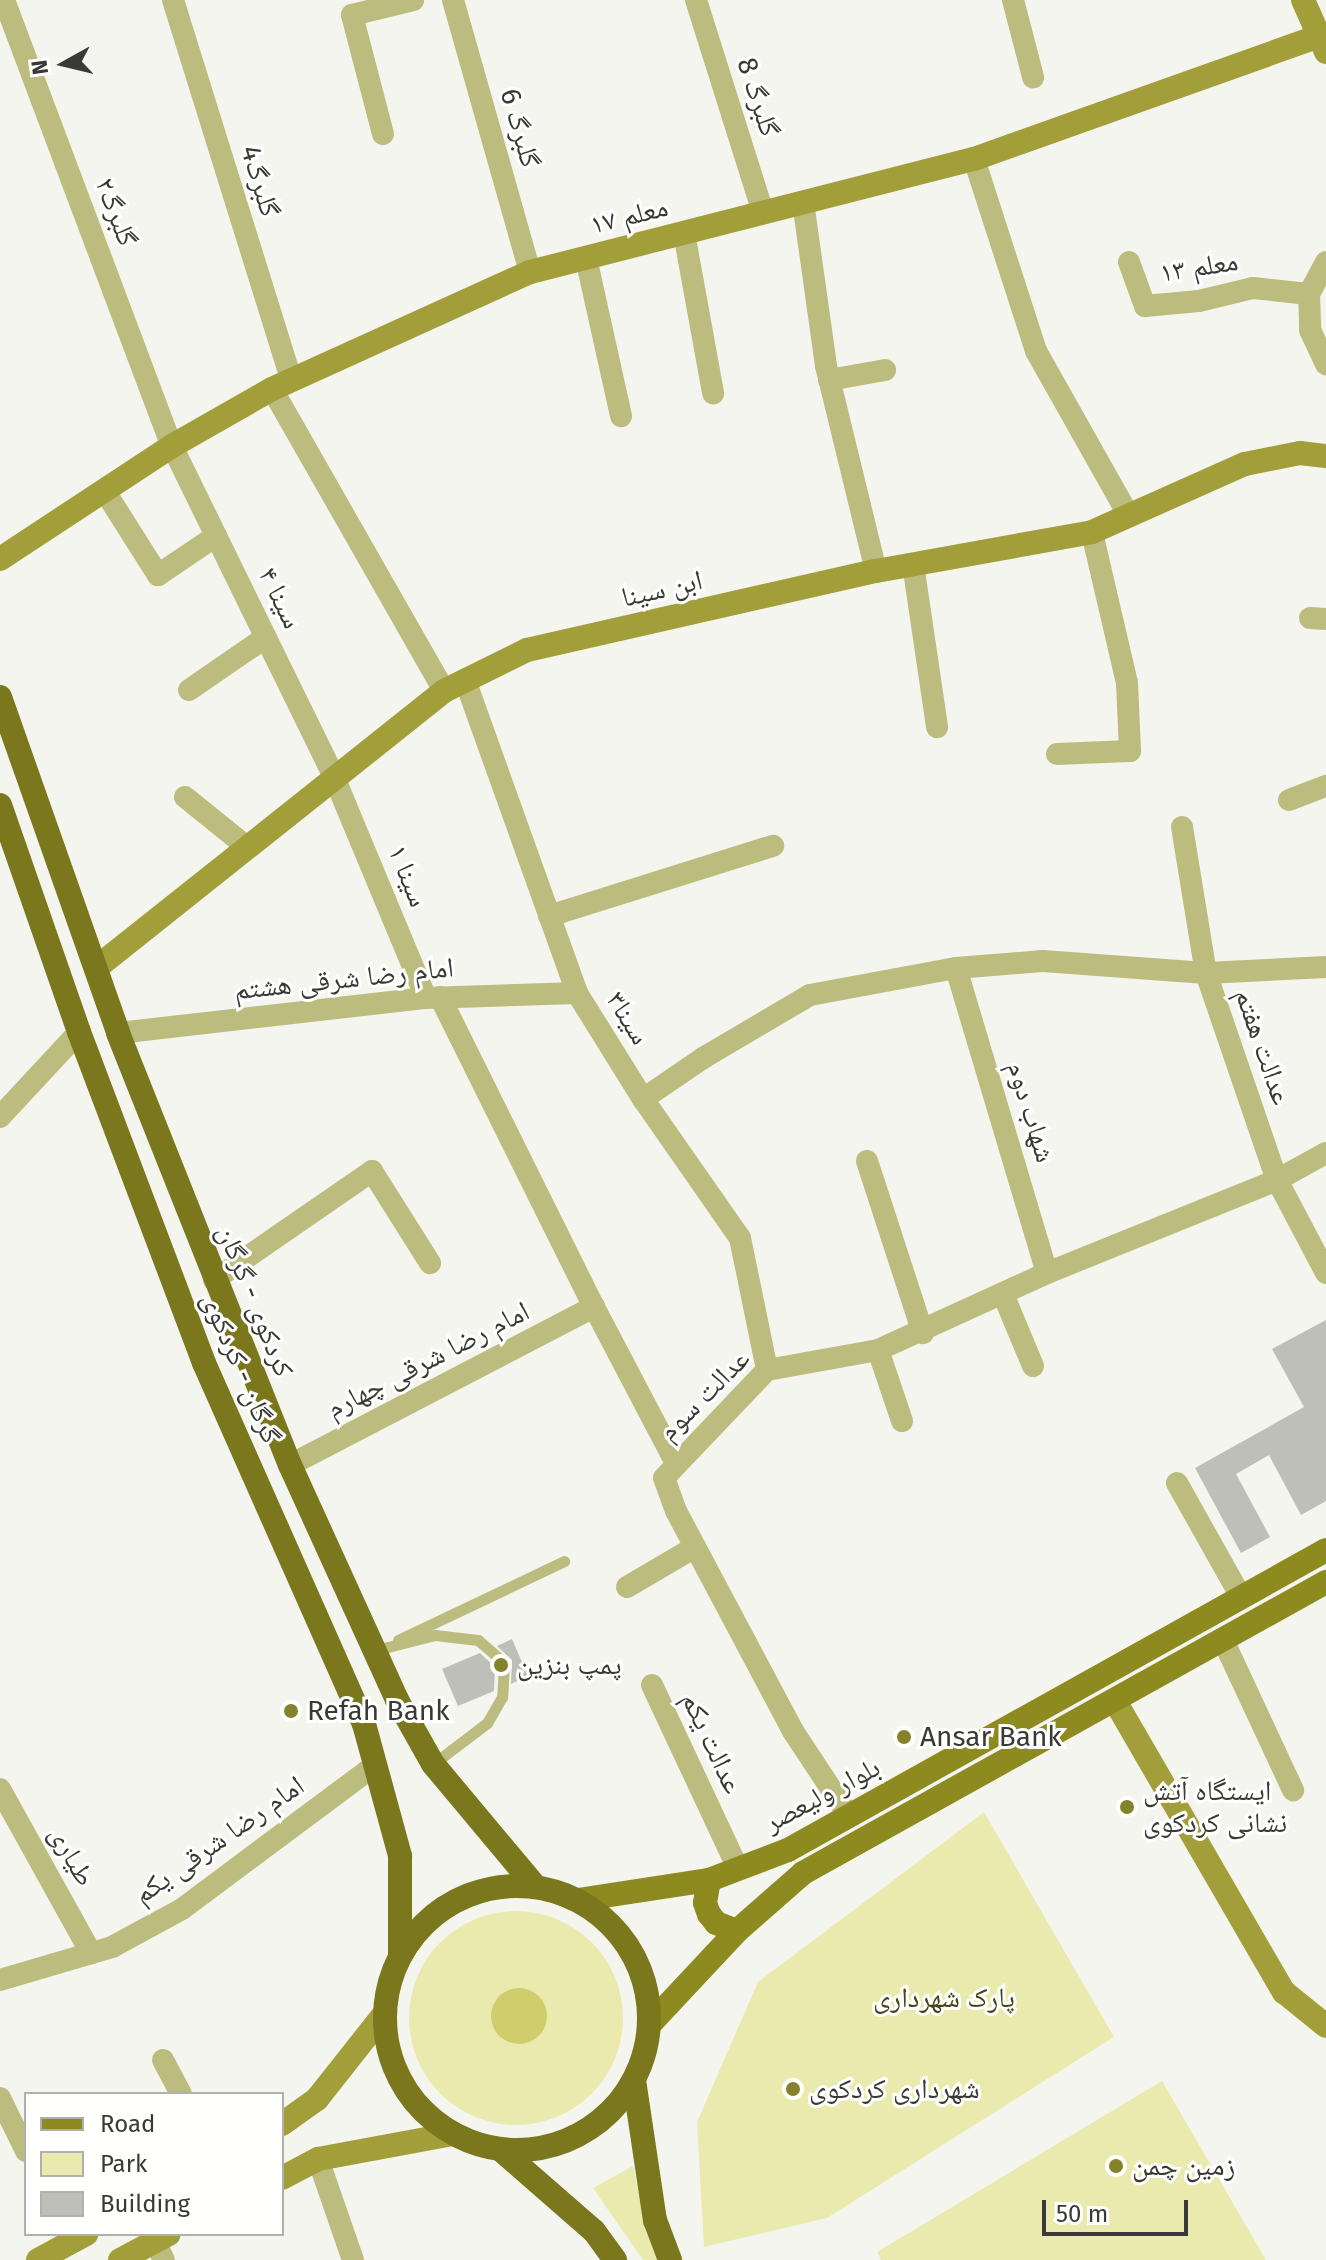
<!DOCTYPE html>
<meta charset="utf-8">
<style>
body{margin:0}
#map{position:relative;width:1326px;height:2260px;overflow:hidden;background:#f5f5ef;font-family:"Fira Sans","Noto Naskh Arabic",sans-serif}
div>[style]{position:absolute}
.green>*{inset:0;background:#eaeaae}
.round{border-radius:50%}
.water>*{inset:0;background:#d0cd6d}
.building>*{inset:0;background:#bfbfb9}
.lane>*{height:11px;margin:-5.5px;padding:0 5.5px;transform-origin:5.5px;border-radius:5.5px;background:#bdbc7f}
.street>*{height:22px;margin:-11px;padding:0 11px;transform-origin:11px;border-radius:11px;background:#bdbc7f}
.secondary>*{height:24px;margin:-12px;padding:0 12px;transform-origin:12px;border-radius:12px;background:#a29f3a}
.primary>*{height:24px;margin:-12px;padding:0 12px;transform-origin:12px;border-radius:12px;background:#8d8a1f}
.highway>*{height:24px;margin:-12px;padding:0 12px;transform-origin:12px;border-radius:12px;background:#7a771d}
.highway>.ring{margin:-12px;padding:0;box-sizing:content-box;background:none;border:24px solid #7a771d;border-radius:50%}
.dots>*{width:22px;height:22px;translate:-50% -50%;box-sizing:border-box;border:4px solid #fffffe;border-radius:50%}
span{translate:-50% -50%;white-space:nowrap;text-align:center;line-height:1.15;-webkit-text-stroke:6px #fffffe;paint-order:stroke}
.street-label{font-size:28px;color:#393937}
.poi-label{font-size:28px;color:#393937}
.left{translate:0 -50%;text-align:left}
.park-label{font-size:28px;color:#45441b}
.legend{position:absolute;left:24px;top:2092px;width:260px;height:144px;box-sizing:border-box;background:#fffffe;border:2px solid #b0b0ae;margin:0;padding:10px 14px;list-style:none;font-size:24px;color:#393937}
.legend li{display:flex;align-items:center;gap:16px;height:40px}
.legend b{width:40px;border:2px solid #b0b0ae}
.north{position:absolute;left:24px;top:24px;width:80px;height:80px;-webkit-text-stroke:6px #fffffe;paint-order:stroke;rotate:262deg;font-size:22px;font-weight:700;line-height:32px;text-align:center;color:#393937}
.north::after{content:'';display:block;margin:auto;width:28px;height:36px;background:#393937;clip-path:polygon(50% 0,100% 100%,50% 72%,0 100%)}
.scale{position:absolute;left:1042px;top:2200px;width:146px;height:36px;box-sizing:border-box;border:4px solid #393937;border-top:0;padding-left:10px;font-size:24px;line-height:28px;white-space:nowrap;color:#393937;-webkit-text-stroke:6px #fffffe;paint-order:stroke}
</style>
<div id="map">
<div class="green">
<div style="clip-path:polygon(984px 1812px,1114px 2037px,827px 2218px,704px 2247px,697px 2122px,758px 1982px)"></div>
<div class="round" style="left:409px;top:1911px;width:214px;height:214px"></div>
<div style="clip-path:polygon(1162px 2081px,1266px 2260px,881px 2260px,877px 2252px)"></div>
<div style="clip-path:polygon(633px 2166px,638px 2190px,659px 2260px,643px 2260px,593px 2188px)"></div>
</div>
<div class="water">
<div class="round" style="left:491px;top:1988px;width:56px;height:56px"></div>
</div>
<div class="building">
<div style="clip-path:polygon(1326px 1320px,1326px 1501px,1301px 1515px,1269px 1455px,1236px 1474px,1270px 1537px,1241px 1553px,1195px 1468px,1304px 1407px,1272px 1349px)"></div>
<div style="clip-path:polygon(512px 1639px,528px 1676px,511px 1684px,512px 1660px,497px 1646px)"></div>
<div style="clip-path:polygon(480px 1653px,495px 1667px,494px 1691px,458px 1706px,442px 1669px)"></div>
</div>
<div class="lane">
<div style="left:398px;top:1640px;width:184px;rotate:-25.4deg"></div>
<div style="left:376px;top:1650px;width:61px;rotate:-14.3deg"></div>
<div style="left:435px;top:1635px;width:43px;rotate:6.6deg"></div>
<div style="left:478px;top:1640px;width:35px;rotate:41deg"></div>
<div style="left:504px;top:1663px;width:34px;rotate:93deg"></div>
<div style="left:502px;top:1697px;width:30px;rotate:120deg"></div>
<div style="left:487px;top:1723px;width:68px;rotate:142.8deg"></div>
</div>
<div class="street">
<div style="left:4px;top:0;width:477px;rotate:69.4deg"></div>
<div style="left:172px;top:446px;width:369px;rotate:63.9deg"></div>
<div style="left:334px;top:777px;width:239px;rotate:67.4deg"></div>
<div style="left:173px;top:0;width:398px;rotate:72.7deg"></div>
<div style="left:453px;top:0;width:283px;rotate:74.2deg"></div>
<div style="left:696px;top:0;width:223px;rotate:72.5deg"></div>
<div style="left:1013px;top:0;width:80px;rotate:75.4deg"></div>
<div style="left:383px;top:134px;width:123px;rotate:-104.6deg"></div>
<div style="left:352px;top:15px;width:63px;rotate:-13.8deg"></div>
<div style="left:974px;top:159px;width:202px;rotate:72.1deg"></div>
<div style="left:1036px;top:351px;width:189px;rotate:60.6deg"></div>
<div style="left:803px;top:202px;width:166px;rotate:82deg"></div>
<div style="left:826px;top:366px;width:211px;rotate:76.3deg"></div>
<div style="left:684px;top:233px;width:163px;rotate:79.7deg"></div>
<div style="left:586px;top:258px;width:162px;rotate:77.5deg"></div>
<div style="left:1129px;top:262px;width:47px;rotate:70deg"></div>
<div style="left:1145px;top:306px;width:54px;rotate:-5.3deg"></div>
<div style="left:1199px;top:301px;width:56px;rotate:-13.5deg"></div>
<div style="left:1253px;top:288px;width:56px;rotate:6.1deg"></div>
<div style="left:1326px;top:262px;width:36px;rotate:118deg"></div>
<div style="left:1309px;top:294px;width:36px;rotate:88deg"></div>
<div style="left:1310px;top:330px;width:38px;rotate:65deg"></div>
<div style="left:829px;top:380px;width:57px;rotate:-10.1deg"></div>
<div style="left:272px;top:389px;width:348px;rotate:60.3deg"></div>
<div style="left:104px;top:490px;width:101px;rotate:57.6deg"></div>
<div style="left:158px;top:575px;width:70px;rotate:-33.9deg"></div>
<div style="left:913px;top:564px;width:165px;rotate:81.6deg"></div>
<div style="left:1310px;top:618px;width:16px;rotate:4deg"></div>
<div style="left:465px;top:680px;width:332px;rotate:70.3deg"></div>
<div style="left:577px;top:993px;width:125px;rotate:58.1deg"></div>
<div style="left:643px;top:1099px;width:169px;rotate:55.1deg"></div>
<div style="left:740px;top:1238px;width:135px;rotate:78.4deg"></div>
<div style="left:189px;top:690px;width:93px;rotate:-34.5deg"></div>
<div style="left:1057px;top:754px;width:73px;rotate:-2.4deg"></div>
<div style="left:1130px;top:751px;width:68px;rotate:-92.5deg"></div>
<div style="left:1127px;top:683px;width:155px;rotate:-103.1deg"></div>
<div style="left:185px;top:797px;width:80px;rotate:38.9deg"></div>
<div style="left:1289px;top:800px;width:40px;rotate:-21deg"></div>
<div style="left:1182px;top:827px;width:148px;rotate:80.7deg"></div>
<div style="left:1206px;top:973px;width:219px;rotate:71.1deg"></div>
<div style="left:1277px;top:1180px;width:105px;rotate:62.2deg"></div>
<div style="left:549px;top:916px;width:235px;rotate:-17.4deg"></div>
<div style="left:956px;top:968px;width:318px;rotate:73.4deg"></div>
<div style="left:440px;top:997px;width:346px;rotate:63.6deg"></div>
<div style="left:594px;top:1307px;width:178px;rotate:62.3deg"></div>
<div style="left:118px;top:1033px;width:310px;rotate:-6.5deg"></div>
<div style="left:426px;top:998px;width:151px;rotate:-1.9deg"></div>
<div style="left:643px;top:1099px;width:73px;rotate:-34.3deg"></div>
<div style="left:703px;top:1058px;width:124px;rotate:-30.5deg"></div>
<div style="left:810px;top:995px;width:148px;rotate:-10.5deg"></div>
<div style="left:956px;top:968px;width:87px;rotate:-4.6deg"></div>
<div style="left:1043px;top:961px;width:163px;rotate:4.2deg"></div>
<div style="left:1206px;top:973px;width:120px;rotate:-2.9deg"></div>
<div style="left:0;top:1117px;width:116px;rotate:-47.1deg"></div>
<div style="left:867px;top:1161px;width:181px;rotate:72deg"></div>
<div style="left:214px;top:1280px;width:192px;rotate:-34.6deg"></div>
<div style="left:372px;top:1171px;width:109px;rotate:57.8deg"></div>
<div style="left:1003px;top:1294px;width:78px;rotate:67.4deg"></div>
<div style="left:878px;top:1350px;width:75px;rotate:71.3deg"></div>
<div style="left:290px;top:1465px;width:343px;rotate:-27.5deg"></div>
<div style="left:1177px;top:1483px;width:131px;rotate:60.7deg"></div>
<div style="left:627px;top:1587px;width:79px;rotate:-30.5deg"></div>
<div style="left:1223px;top:1640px;width:166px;rotate:65deg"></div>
<div style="left:652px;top:1685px;width:203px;rotate:64.9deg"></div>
<div style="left:0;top:1789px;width:188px;rotate:61deg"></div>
<div style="left:849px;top:1816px;width:102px;rotate:-123.4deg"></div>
<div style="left:793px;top:1731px;width:249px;rotate:-118deg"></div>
<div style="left:676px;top:1511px;width:35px;rotate:-110deg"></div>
<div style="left:664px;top:1478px;width:149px;rotate:-46.4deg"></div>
<div style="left:767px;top:1370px;width:113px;rotate:-10.2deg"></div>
<div style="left:878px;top:1350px;width:186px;rotate:-24.5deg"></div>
<div style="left:1047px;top:1273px;width:248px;rotate:-22deg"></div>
<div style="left:1277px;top:1180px;width:56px;rotate:-28.9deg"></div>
<div style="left:0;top:1980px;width:117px;rotate:-16.4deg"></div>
<div style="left:112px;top:1947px;width:80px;rotate:-28.5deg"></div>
<div style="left:182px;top:1909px;width:241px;rotate:-36.7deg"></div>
<div style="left:163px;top:2060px;width:38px;rotate:62deg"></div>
<div style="left:0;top:2098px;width:59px;rotate:63.9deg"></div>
<div style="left:318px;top:2159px;width:107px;rotate:70.9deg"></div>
<div style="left:155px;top:2241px;width:21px;rotate:65deg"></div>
</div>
<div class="secondary">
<div style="left:1303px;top:0;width:57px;rotate:66.1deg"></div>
<div style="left:0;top:559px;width:206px;rotate:-33.3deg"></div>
<div style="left:172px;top:446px;width:115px;rotate:-29.7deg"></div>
<div style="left:272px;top:389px;width:283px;rotate:-24.4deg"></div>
<div style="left:530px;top:272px;width:458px;rotate:-14.3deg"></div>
<div style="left:974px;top:159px;width:366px;rotate:-19.6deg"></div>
<div style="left:96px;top:968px;width:445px;rotate:-38.5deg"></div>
<div style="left:444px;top:691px;width:93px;rotate:-26.3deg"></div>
<div style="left:527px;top:650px;width:358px;rotate:-12.8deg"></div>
<div style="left:876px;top:571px;width:219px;rotate:-10.2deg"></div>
<div style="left:1092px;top:532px;width:167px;rotate:-24deg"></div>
<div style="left:1245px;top:464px;width:56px;rotate:-11.3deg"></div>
<div style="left:1300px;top:453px;width:26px;rotate:7deg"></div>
<div style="left:1115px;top:1701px;width:337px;rotate:59.9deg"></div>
<div style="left:1284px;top:1992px;width:54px;rotate:39deg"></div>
<div style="left:282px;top:2124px;width:43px;rotate:-35.5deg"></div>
<div style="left:317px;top:2099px;width:110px;rotate:-51.7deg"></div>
<div style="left:282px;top:2178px;width:41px;rotate:-27.8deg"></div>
<div style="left:318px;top:2159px;width:137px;rotate:-10.5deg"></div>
<div style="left:38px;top:2260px;width:55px;rotate:-28.4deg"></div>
<div style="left:120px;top:2260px;width:55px;rotate:-28deg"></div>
</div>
<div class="primary">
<div style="left:709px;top:1880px;width:23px;rotate:100deg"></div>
<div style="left:705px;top:1903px;width:12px;rotate:70deg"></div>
<div style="left:709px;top:1914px;width:11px;rotate:52deg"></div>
<div style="left:716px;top:1923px;width:22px;rotate:21deg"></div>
<div style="left:578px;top:1900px;width:133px;rotate:-8.7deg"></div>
<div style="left:709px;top:1880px;width:85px;rotate:-20.8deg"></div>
<div style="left:788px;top:1850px;width:616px;rotate:-29.14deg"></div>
<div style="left:650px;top:2024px;width:127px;rotate:-46.9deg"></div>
<div style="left:737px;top:1931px;width:88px;rotate:-41.3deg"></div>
<div style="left:803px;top:1873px;width:599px;rotate:-29.09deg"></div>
</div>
<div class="highway">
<div style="left:0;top:697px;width:356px;rotate:70.6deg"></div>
<div style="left:118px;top:1033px;width:465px;rotate:68.3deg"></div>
<div style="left:290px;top:1465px;width:258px;rotate:65.5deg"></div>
<div style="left:397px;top:1700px;width:73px;rotate:60.6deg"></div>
<div style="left:433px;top:1764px;width:159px;rotate:50.1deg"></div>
<div style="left:0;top:805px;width:240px;rotate:70.8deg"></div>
<div style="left:79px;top:1032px;width:354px;rotate:69.3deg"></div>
<div style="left:204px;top:1363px;width:395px;rotate:66.1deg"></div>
<div style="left:364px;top:1724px;width:137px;rotate:74.7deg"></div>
<div style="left:400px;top:1856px;width:100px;rotate:90deg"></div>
<div class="ring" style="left:385px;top:1886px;width:240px;height:240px"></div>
<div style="left:634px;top:2080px;width:142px;rotate:81.5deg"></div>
<div style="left:655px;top:2220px;width:43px;rotate:69.4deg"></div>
<div style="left:501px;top:2150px;width:123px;rotate:41.1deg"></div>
<div style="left:594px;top:2231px;width:36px;rotate:54deg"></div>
</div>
<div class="dots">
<div style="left:501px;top:1665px;background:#84822a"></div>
<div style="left:291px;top:1711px;background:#84822a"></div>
<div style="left:904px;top:1737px;background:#84822a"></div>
<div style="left:1127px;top:1807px;background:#84822a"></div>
<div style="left:793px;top:2089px;background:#84822a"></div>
<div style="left:1116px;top:2166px;background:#84822a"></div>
</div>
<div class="street-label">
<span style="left:758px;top:97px;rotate:72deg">گلبرگ 8</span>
<span style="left:520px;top:128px;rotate:74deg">گلبرگ 6</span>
<span style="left:260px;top:181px;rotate:73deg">گلبرگ4</span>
<span style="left:116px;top:212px;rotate:69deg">گلبرگ۲</span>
<span style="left:629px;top:216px;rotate:-14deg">معلم ۱۷</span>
<span style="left:1199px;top:267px;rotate:-9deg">معلم ۱۳</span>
<span style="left:662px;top:589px;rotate:-13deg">ابن سینا</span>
<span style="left:280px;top:598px;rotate:64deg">سینا ۴</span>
<span style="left:408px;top:876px;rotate:68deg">سینا ۱</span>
<span style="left:344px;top:979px;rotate:-6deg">امام رضا شرقی هشتم</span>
<span style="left:628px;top:1018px;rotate:58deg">سینا۳</span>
<span style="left:1263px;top:1047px;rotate:71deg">عدالت هفتم</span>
<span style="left:1031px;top:1112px;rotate:73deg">شهاب دوم</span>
<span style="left:255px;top:1301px;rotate:68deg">کردکوی - گرگان</span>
<span style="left:428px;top:1360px;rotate:-27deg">امام رضا شرقی چهارم</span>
<span style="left:241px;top:1368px;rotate:67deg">گرگان - کردکوی</span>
<span style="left:704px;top:1395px;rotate:-45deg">عدالت سوم</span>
<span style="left:712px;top:1743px;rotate:65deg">عدالت یکم</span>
<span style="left:822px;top:1795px;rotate:-28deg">بلوار ولیعصر</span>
<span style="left:219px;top:1840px;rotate:-35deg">امام رضا شرقی یکم</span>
<span style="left:72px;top:1856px;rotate:61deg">طیاری</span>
</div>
<div class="poi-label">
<span class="left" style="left:517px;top:1665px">پمپ بنزین</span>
<span class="left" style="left:307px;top:1711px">Refah Bank</span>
<span class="left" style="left:920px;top:1737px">Ansar Bank</span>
<span class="left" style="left:1143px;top:1807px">ایستگاه آتش<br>نشانی کردکوی</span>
<span class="left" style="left:809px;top:2089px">شهرداری کردکوی</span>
<span class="left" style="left:1132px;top:2166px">زمین چمن</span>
</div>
<div class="park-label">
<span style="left:944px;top:1998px">پارک شهرداری</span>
</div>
<ul class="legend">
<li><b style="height:10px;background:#8d8a1f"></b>Road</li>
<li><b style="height:22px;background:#eaeaae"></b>Park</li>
<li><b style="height:22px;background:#bfbfb9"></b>Building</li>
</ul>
<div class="north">N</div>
<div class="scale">50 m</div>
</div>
